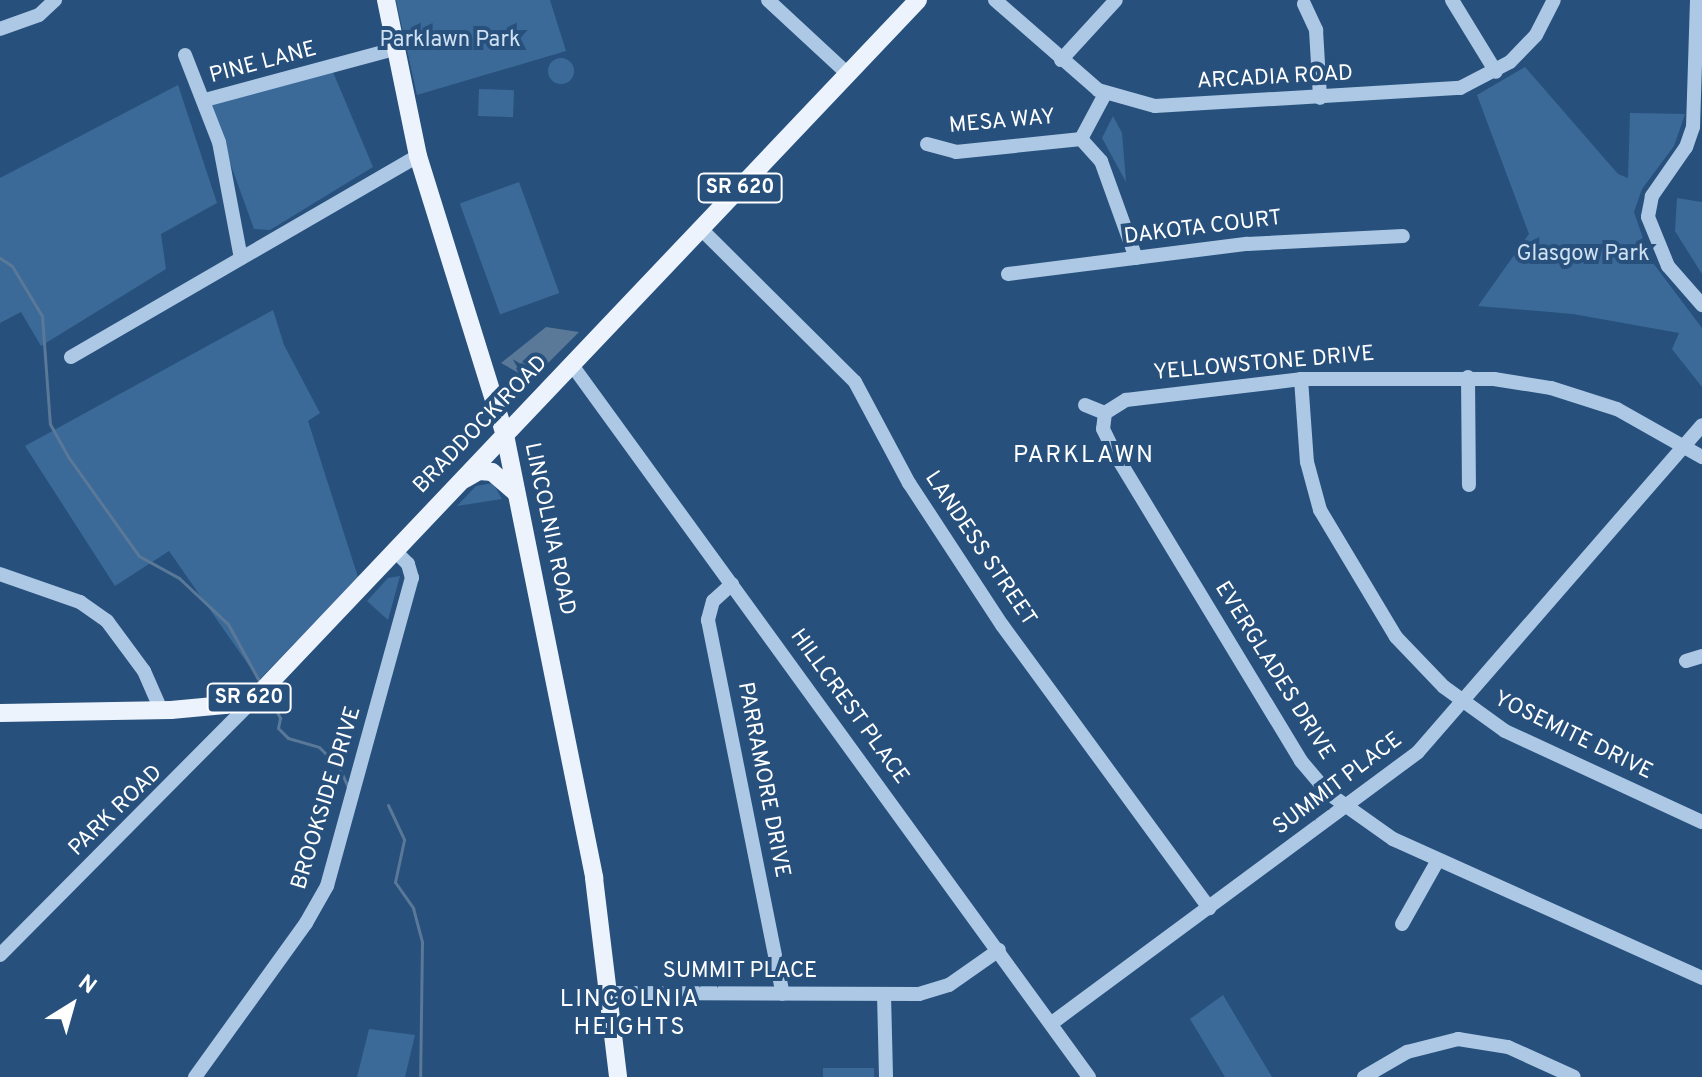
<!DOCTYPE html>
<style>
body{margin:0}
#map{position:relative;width:1702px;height:1077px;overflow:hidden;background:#27507c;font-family:Overpass,sans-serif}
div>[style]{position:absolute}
.green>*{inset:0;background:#3b6a99;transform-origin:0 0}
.round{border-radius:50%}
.water>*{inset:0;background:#5a7897}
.stream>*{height:3px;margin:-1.5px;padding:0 1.5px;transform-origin:1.5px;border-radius:1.5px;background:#5a7897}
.minor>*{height:14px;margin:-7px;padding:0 7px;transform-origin:7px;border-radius:7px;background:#acc8e4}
.major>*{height:18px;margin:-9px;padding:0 9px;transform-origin:9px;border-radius:9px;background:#ecf3fc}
span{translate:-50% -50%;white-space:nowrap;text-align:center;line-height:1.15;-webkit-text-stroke:8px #27507c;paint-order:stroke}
.shield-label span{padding:2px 6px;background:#27507c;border:2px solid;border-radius:6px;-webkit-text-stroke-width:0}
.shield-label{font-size:20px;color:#fff;font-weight:700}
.park-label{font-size:22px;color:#cfe1f3}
.street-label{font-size:22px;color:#fff}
.neighbourhood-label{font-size:24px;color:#fff;letter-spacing:2px}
.north{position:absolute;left:32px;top:965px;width:80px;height:80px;-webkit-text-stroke:6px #27507c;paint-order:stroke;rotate:37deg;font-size:22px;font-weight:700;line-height:32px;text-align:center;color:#fff}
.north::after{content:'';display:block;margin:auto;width:28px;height:36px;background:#fff;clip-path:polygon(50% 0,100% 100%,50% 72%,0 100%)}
</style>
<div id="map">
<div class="green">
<div style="clip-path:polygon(396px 0,550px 0,566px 51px,417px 95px)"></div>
<div class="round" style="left:548px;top:58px;width:26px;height:26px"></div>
<div style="clip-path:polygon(330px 65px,373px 167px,270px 230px,254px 229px,206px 96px)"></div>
<div style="clip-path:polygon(1525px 67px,1618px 174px,1628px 178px,1630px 113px,1685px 114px,1674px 146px,1642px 189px,1634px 212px,1650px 259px,1702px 328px,1702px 387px,1672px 349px,1679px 333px,1573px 314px,1478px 306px,1529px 234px,1477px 95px)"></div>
<div style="clip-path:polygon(178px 85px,217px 203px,161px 234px,166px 269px,41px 346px,21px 312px,0 323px,0 178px)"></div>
<div style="left:479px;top:89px;width:35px;height:27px;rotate:2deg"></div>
<div style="clip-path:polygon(1113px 116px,1122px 133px,1126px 182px,1102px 138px)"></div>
<div style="left:519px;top:182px;width:118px;height:63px;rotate:70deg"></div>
<div style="clip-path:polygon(1677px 198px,1702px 202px,1702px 274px,1675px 231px)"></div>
<div style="clip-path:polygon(273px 310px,284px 345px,320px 413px,308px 421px,358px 577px,259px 680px,169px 551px,115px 586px,25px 446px)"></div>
<div style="clip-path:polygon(493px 483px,502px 499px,457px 506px,476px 486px)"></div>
<div style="clip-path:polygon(400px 576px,388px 620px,367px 601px,388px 578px)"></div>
<div style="clip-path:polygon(1223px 995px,1272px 1077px,1225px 1077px,1190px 1019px)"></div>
<div style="clip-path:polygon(369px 1029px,415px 1035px,405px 1077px,357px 1077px)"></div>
<div style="left:823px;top:1068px;width:51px;height:9px"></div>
</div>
<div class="water">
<div style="clip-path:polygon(546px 327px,579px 332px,531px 380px,501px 363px)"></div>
</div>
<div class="stream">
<div style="left:0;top:258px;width:14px;rotate:34deg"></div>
<div style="left:12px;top:266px;width:58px;rotate:59deg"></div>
<div style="left:42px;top:316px;width:108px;rotate:85.8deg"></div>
<div style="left:50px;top:424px;width:39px;rotate:61deg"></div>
<div style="left:69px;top:458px;width:120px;rotate:54.5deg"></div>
<div style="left:139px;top:556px;width:46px;rotate:28.8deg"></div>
<div style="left:179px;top:578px;width:67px;rotate:43.2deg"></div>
<div style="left:228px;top:624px;width:63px;rotate:61.4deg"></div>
<div style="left:269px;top:697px;width:24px;rotate:62deg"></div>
<div style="left:280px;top:718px;width:10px;rotate:101deg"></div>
<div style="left:278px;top:728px;width:14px;rotate:45deg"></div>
<div style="left:288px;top:738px;width:32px;rotate:16deg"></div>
<div style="left:319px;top:747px;width:28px;rotate:45deg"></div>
<div style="left:339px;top:767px;width:22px;rotate:66deg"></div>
<div style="left:388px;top:805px;width:38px;rotate:65deg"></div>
<div style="left:404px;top:840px;width:43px;rotate:102.1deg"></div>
<div style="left:395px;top:882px;width:32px;rotate:55deg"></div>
<div style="left:413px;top:908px;width:35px;rotate:75deg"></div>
<div style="left:422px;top:942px;width:135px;rotate:90.8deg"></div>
</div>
<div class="minor">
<div style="left:768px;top:0;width:109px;rotate:42.8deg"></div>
<div style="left:995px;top:0;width:137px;rotate:41.1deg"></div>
<div style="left:1098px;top:90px;width:59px;rotate:15.7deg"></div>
<div style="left:1155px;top:106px;width:306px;rotate:-3.4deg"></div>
<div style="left:1460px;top:88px;width:56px;rotate:-27.5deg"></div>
<div style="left:1510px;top:62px;width:37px;rotate:-46deg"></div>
<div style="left:1536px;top:35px;width:39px;rotate:-63deg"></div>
<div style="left:1452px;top:0;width:84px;rotate:58.6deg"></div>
<div style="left:1697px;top:0;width:127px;rotate:91.8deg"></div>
<div style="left:1693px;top:127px;width:21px;rotate:109deg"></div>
<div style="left:1686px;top:147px;width:60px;rotate:124.8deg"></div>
<div style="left:1652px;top:196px;width:21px;rotate:101deg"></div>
<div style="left:1648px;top:217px;width:53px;rotate:67.8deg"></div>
<div style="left:1668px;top:266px;width:52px;rotate:48.9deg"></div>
<div style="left:1304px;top:4px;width:29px;rotate:65deg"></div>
<div style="left:1316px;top:30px;width:68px;rotate:86.6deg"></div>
<div style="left:0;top:29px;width:41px;rotate:-19.7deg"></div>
<div style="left:39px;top:15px;width:22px;rotate:-43deg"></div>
<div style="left:185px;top:55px;width:93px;rotate:68.7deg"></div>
<div style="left:219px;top:142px;width:118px;rotate:79.3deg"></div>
<div style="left:1061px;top:60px;width:81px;rotate:-47.5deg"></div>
<div style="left:205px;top:100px;width:196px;rotate:-15.1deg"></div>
<div style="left:1081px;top:139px;width:51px;rotate:-61.9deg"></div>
<div style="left:927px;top:144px;width:30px;rotate:15deg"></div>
<div style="left:956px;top:152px;width:126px;rotate:-5.9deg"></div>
<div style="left:1081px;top:139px;width:30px;rotate:48deg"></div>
<div style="left:1101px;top:161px;width:103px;rotate:70.2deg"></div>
<div style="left:701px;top:229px;width:217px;rotate:44.8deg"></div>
<div style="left:855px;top:382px;width:115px;rotate:61.9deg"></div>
<div style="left:909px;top:483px;width:170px;rotate:56.8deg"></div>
<div style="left:1002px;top:625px;width:351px;rotate:53.8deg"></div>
<div style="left:1008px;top:274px;width:241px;rotate:-7.2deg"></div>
<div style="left:1247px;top:244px;width:156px;rotate:-2.9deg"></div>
<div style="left:71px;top:357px;width:401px;rotate:-30.1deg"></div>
<div style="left:572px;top:365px;width:880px;rotate:54.02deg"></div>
<div style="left:1468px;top:377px;width:108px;rotate:89.5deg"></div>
<div style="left:1301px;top:379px;width:83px;rotate:85.9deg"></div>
<div style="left:1307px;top:462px;width:50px;rotate:74.8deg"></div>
<div style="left:1320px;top:510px;width:148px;rotate:59.1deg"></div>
<div style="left:1396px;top:637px;width:69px;rotate:46.2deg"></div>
<div style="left:1444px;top:687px;width:75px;rotate:35.8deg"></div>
<div style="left:1505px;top:731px;width:217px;rotate:24.8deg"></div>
<div style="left:1085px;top:405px;width:22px;rotate:22deg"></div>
<div style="left:1105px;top:413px;width:16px;rotate:97deg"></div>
<div style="left:1103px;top:429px;width:25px;rotate:64deg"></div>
<div style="left:1114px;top:452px;width:361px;rotate:58.8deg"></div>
<div style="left:1301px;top:761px;width:42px;rotate:49.8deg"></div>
<div style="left:1328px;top:793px;width:80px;rotate:35.3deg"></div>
<div style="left:1393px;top:839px;width:339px;rotate:24.2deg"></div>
<div style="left:1105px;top:413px;width:25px;rotate:-32deg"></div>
<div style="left:1126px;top:400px;width:176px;rotate:-6.8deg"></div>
<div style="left:1301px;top:379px;width:193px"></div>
<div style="left:1494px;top:379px;width:58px;rotate:9deg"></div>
<div style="left:1551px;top:388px;width:69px;rotate:17.7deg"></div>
<div style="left:1617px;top:409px;width:98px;rotate:29.5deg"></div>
<div style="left:0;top:574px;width:85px;rotate:19.3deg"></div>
<div style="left:80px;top:602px;width:33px;rotate:35deg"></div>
<div style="left:107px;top:621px;width:62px;rotate:53.5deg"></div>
<div style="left:144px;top:671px;width:43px;rotate:66.4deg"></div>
<div style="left:732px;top:584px;width:25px;rotate:138deg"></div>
<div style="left:713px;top:601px;width:20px;rotate:105deg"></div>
<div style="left:708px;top:620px;width:381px;rotate:78.7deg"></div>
<div style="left:1686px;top:661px;width:17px;rotate:-17deg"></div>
<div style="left:1402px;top:924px;width:73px;rotate:-60.6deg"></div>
<div style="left:0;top:955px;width:368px;rotate:-45.2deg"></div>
<div style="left:612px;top:993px;width:307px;rotate:0.2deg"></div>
<div style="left:919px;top:994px;width:31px;rotate:-17deg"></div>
<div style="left:949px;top:985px;width:61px;rotate:-35deg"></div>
<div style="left:884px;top:994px;width:83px;rotate:88.6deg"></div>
<div style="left:1052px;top:1023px;width:455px;rotate:-36.5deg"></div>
<div style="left:1418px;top:752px;width:433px;rotate:-49deg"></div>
<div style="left:195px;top:1077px;width:190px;rotate:-54.2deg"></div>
<div style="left:306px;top:923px;width:43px;rotate:-60.4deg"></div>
<div style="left:327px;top:886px;width:320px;rotate:-74.6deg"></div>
<div style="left:412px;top:578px;width:15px;rotate:-106deg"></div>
<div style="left:408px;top:564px;width:18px;rotate:-135deg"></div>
<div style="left:1364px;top:1077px;width:50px;rotate:-30.2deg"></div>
<div style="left:1407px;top:1052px;width:53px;rotate:-14.3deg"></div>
<div style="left:1458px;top:1039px;width:51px;rotate:9.1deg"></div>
<div style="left:1508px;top:1047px;width:72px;rotate:24.4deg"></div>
</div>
<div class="major">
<div style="left:386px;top:0;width:159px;rotate:78.4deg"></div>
<div style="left:418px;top:156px;width:292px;rotate:72.7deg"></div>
<div style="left:505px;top:435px;width:452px;rotate:78.6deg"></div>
<div style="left:594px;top:878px;width:200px;rotate:83.1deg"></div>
<div style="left:465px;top:479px;width:16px;rotate:-30deg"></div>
<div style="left:479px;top:471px;width:13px;rotate:4deg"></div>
<div style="left:492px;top:472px;width:32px;rotate:41deg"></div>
<div style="left:0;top:713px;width:171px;rotate:-1deg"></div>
<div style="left:171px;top:710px;width:54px;rotate:-5.3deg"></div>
<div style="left:225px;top:705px;width:36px;rotate:-18deg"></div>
<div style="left:259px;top:694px;width:957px;rotate:-46.48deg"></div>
</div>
<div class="shield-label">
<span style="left:740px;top:188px">SR 620</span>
<span style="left:249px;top:698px">SR 620</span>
</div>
<div class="park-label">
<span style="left:450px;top:41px">Parklawn Park</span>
<span style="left:1583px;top:255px">Glasgow Park</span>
</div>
<div class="street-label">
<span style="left:263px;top:63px;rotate:-15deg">PINE LANE</span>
<span style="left:1275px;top:78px;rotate:-3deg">ARCADIA ROAD</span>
<span style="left:1002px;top:122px;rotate:-5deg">MESA WAY</span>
<span style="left:1203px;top:228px;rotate:-7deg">DAKOTA COURT</span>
<span style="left:1264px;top:364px;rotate:-5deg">YELLOWSTONE DRIVE</span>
<span style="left:481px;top:425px;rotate:-46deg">BRADDOCK ROAD</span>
<span style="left:549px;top:529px;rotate:78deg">LINCOLNIA ROAD</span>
<span style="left:980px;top:549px;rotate:56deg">LANDESS STREET</span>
<span style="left:1274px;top:671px;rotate:58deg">EVERGLADES DRIVE</span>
<span style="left:849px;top:707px;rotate:54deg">HILLCREST PLACE</span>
<span style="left:1573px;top:736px;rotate:26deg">YOSEMITE DRIVE</span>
<span style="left:763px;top:780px;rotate:79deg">PARRAMORE DRIVE</span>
<span style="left:1338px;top:784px;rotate:-37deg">SUMMIT PLACE</span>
<span style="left:327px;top:798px;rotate:-73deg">BROOKSIDE DRIVE</span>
<span style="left:116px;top:811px;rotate:-44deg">PARK ROAD</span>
<span style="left:740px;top:972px">SUMMIT PLACE</span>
</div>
<div class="neighbourhood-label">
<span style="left:1084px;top:457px">PARKLAWN</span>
<span style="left:630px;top:1015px">LINCOLNIA<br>HEIGHTS</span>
</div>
<div class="north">N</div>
</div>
